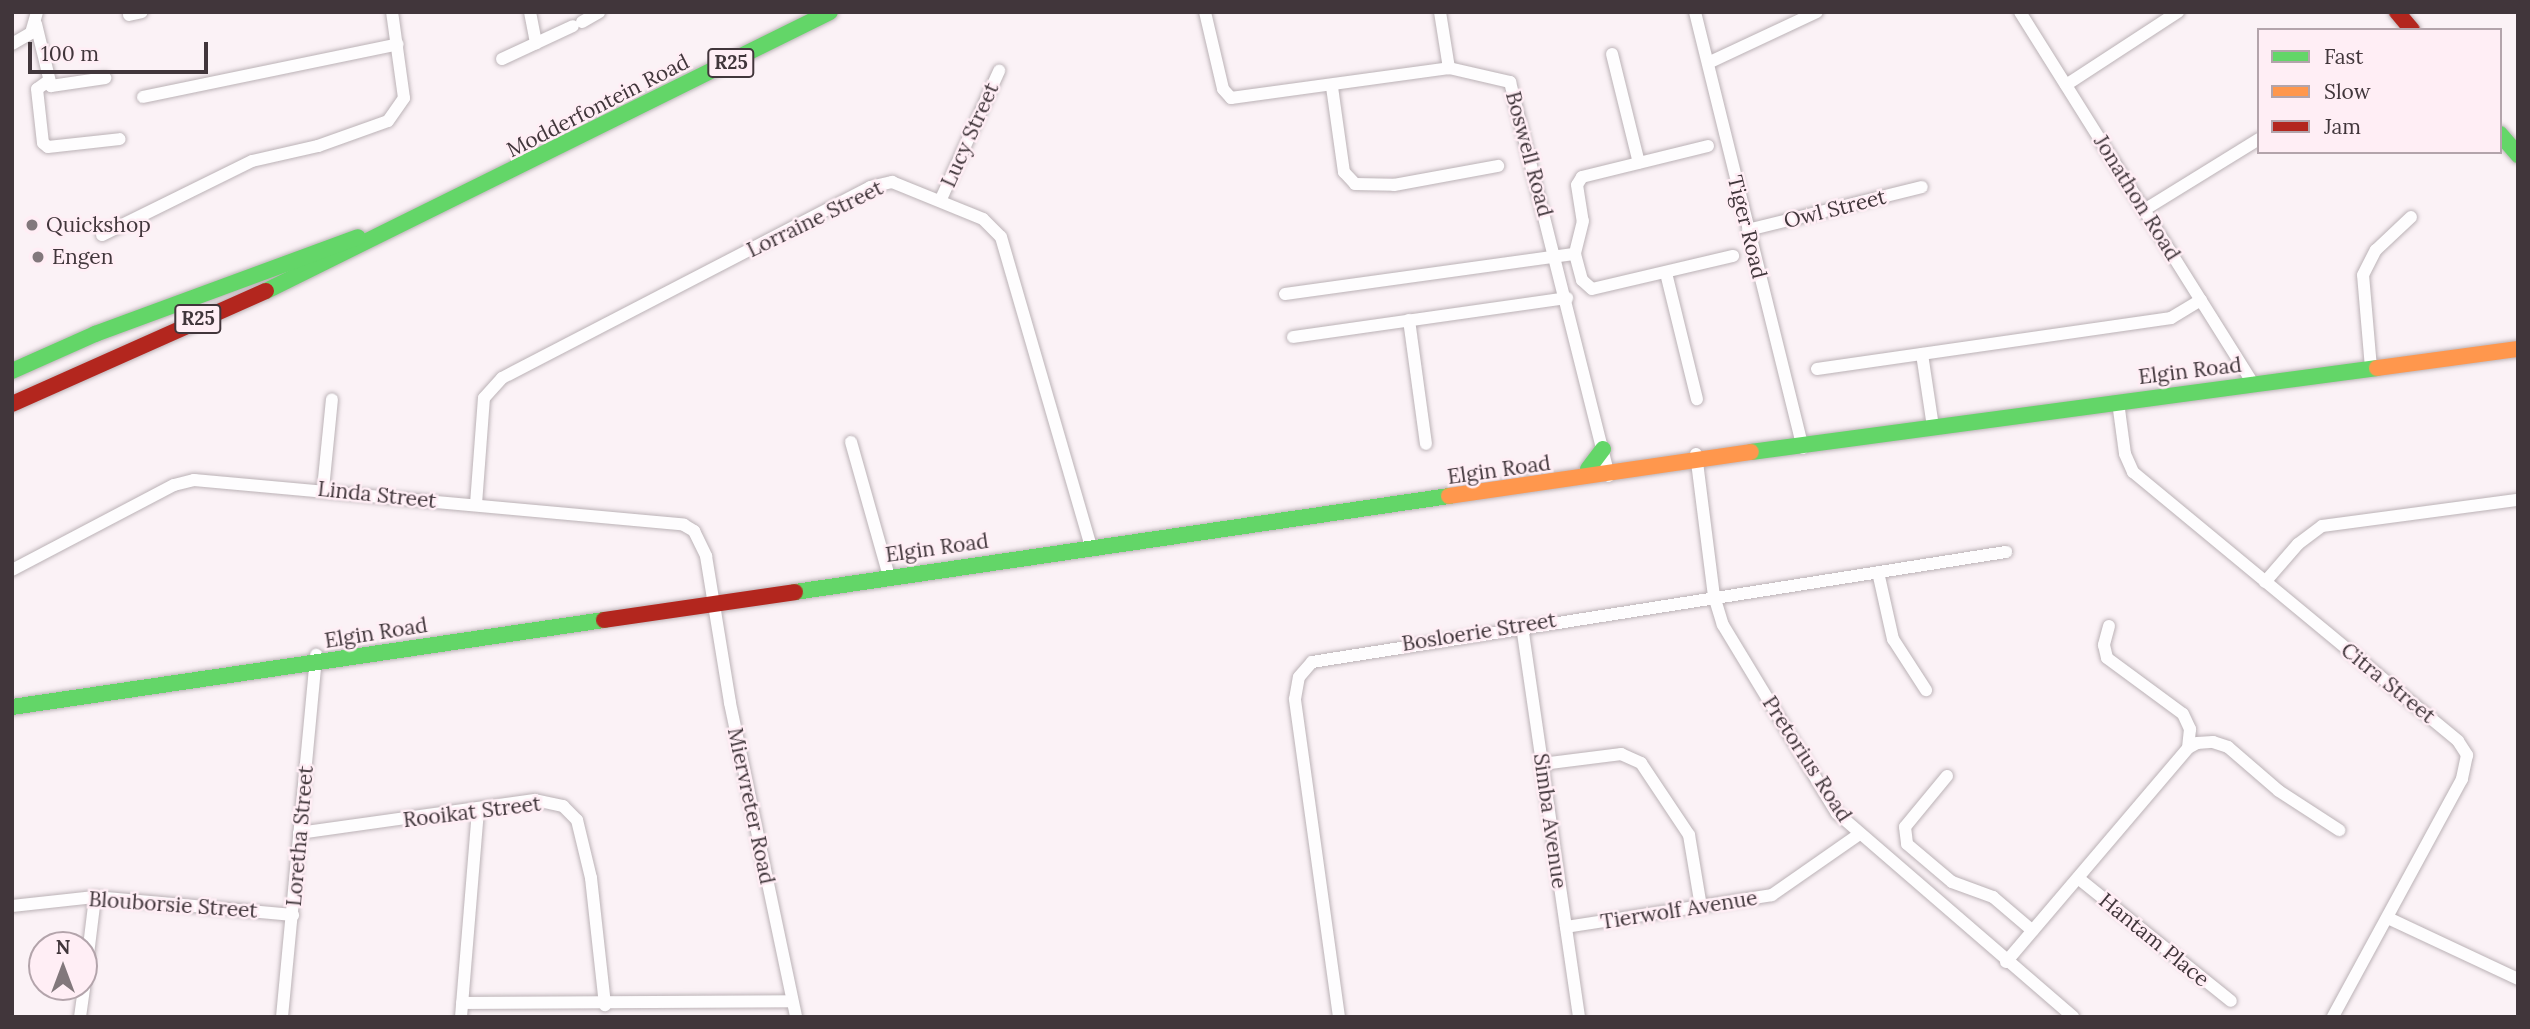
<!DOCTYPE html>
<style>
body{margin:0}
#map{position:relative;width:2530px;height:1029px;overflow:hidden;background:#fbf2f6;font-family:Lora,serif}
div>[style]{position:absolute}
.roads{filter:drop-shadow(0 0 2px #bbb2b6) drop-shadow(0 0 2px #bbb2b6)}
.street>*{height:12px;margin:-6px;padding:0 6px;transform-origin:6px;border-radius:6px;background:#fefdfe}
.fast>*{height:16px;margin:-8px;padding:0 8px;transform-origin:8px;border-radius:8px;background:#63d668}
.slow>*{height:16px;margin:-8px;padding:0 8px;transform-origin:8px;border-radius:8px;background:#ff974d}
.jam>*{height:16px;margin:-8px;padding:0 8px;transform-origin:8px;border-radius:8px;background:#b3261e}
.dots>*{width:19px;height:19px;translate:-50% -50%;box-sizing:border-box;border:4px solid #ffeef5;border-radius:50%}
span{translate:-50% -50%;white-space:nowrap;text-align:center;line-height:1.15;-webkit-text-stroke:5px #ffeef5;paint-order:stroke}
.shield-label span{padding:2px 5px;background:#ffeef5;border:2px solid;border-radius:5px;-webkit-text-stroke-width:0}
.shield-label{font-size:19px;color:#41363b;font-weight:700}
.street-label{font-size:21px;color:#41363b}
.poi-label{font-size:21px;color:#41363b}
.left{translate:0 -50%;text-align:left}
.frame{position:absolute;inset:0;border:14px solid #41363b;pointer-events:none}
.legend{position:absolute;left:2257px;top:28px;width:245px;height:126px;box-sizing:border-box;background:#ffeef5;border:2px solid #b3a4ab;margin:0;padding:9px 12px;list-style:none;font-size:21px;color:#41363b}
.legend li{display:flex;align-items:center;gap:14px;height:35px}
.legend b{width:35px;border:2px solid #b3a4ab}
.north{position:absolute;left:28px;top:931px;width:70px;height:70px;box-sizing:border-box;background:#ffeef5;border:2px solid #b3a4ab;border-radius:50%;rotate:0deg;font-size:19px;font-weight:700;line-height:28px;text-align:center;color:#41363b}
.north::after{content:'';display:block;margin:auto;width:24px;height:32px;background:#82787c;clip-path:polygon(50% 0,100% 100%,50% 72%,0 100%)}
.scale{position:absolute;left:28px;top:42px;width:180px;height:32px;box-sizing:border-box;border:4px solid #41363b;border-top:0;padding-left:9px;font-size:21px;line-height:24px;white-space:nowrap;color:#41363b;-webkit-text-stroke:5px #ffeef5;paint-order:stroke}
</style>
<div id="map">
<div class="roads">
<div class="street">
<div style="left:530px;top:12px;width:32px;rotate:79deg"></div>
<div style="left:1205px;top:12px;width:79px;rotate:76.8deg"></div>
<div style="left:1223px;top:89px;width:12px;rotate:48deg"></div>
<div style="left:1231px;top:98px;width:220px;rotate:-7.8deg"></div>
<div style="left:1449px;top:68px;width:63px;rotate:12.9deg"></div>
<div style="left:1510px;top:82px;width:406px;rotate:75.9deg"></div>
<div style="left:1440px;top:12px;width:57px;rotate:80.9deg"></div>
<div style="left:1695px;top:12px;width:449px;rotate:76.1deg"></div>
<div style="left:2020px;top:12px;width:439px;rotate:57.9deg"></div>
<div style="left:129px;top:15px;width:13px;rotate:-13deg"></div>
<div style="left:582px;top:22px;width:20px;rotate:-30deg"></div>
<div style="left:36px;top:24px;width:64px;rotate:76.4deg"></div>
<div style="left:51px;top:86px;width:55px;rotate:-8.4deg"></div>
<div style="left:12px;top:44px;width:22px;rotate:-30deg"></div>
<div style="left:31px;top:33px;width:22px;rotate:-74deg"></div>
<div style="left:1612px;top:54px;width:112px;rotate:76.1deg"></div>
<div style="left:502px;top:59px;width:78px;rotate:-24.9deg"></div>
<div style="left:1708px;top:63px;width:120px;rotate:-25.1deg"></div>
<div style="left:47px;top:82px;width:12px;rotate:145deg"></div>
<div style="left:37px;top:89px;width:54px;rotate:83.7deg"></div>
<div style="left:43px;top:143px;width:6px;rotate:39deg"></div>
<div style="left:48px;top:147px;width:72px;rotate:-6.3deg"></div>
<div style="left:2066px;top:85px;width:134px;rotate:-33.1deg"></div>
<div style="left:1332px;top:87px;width:86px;rotate:82deg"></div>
<div style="left:1344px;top:172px;width:16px;rotate:47deg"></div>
<div style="left:1355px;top:184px;width:39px;rotate:1deg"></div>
<div style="left:1394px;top:185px;width:106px;rotate:-10.4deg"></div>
<div style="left:143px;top:97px;width:260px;rotate:-11.7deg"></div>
<div style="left:1708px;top:146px;width:130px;rotate:166.2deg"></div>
<div style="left:1582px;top:177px;width:9px;rotate:122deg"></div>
<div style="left:1577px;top:185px;width:36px;rotate:81deg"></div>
<div style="left:1583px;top:221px;width:34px;rotate:104deg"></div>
<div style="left:1575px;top:254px;width:27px;rotate:75deg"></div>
<div style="left:1582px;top:280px;width:13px;rotate:42deg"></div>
<div style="left:1592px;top:289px;width:145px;rotate:-13.2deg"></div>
<div style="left:941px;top:199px;width:141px;rotate:-65.6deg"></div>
<div style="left:2144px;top:210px;width:135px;rotate:-31.7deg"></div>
<div style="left:1748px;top:230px;width:179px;rotate:-13.9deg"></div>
<div style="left:102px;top:235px;width:167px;rotate:-26.3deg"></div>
<div style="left:252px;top:161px;width:68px;rotate:-12.8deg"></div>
<div style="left:318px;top:146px;width:74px;rotate:-19.7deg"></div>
<div style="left:388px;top:121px;width:28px;rotate:-55deg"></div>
<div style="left:404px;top:98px;width:87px;rotate:-97.9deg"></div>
<div style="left:1666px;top:273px;width:130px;rotate:76.2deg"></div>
<div style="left:1285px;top:294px;width:293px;rotate:-7.9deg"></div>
<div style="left:1409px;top:320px;width:125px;rotate:82.2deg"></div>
<div style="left:1293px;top:337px;width:277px;rotate:-8.1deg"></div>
<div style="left:1922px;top:354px;width:74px;rotate:81.4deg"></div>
<div style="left:2371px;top:368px;width:93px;rotate:-94.9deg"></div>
<div style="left:2363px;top:275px;width:28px;rotate:-63deg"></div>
<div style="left:2376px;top:250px;width:48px;rotate:-43.3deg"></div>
<div style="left:1817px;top:369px;width:358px;rotate:-8.2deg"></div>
<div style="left:2171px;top:318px;width:35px;rotate:-31deg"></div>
<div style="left:2118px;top:402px;width:52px;rotate:82.3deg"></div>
<div style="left:2125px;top:454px;width:20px;rotate:66deg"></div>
<div style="left:2133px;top:472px;width:422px;rotate:39.6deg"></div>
<div style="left:2458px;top:741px;width:17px;rotate:57deg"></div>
<div style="left:2467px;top:755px;width:25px;rotate:102deg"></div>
<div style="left:2462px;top:779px;width:271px;rotate:118.5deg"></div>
<div style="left:851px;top:442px;width:139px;rotate:74.2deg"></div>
<div style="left:1696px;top:454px;width:143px;rotate:82.8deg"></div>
<div style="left:1714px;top:596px;width:30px;rotate:73deg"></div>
<div style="left:1723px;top:625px;width:220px;rotate:58.8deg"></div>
<div style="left:1837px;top:813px;width:312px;rotate:40.8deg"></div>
<div style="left:323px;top:489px;width:90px;rotate:-84.3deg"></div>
<div style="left:476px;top:504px;width:106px;rotate:-85.7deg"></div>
<div style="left:484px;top:398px;width:27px;rotate:-48deg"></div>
<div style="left:502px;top:378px;width:415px;rotate:-27.4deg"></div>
<div style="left:870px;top:187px;width:23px;rotate:-13deg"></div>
<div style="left:892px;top:182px;width:98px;rotate:22.1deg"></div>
<div style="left:983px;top:219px;width:25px;rotate:45deg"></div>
<div style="left:1001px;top:237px;width:323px;rotate:73.8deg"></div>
<div style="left:12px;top:570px;width:183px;rotate:-27.7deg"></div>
<div style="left:174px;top:485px;width:21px;rotate:-14deg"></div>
<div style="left:194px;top:480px;width:492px;rotate:5.2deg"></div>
<div style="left:684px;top:525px;width:12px;rotate:31deg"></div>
<div style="left:694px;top:531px;width:28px;rotate:64deg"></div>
<div style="left:706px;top:556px;width:149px;rotate:80.7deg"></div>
<div style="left:730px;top:703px;width:321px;rotate:78.1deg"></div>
<div style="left:1878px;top:572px;width:69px;rotate:77.4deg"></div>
<div style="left:1893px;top:639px;width:61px;rotate:57.1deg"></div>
<div style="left:2265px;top:582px;width:50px;rotate:-49deg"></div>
<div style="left:2298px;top:544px;width:30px;rotate:-37deg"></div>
<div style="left:2322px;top:526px;width:198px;rotate:-7.6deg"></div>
<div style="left:1522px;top:626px;width:395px;rotate:81.7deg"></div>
<div style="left:2109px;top:626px;width:20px;rotate:105deg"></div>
<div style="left:2104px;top:645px;width:13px;rotate:77deg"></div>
<div style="left:2107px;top:658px;width:94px;rotate:36.4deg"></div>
<div style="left:2183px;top:714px;width:17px;rotate:65deg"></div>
<div style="left:2190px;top:729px;width:19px;rotate:96deg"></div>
<div style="left:1542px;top:764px;width:80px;rotate:-7.2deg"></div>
<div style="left:1621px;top:754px;width:22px;rotate:24deg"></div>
<div style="left:1641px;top:763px;width:87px;rotate:56.3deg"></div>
<div style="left:1689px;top:835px;width:73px;rotate:80.5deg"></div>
<div style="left:1947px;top:776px;width:66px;rotate:129.5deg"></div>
<div style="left:1905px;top:827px;width:17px;rotate:83deg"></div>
<div style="left:1907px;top:844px;width:59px;rotate:40.2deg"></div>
<div style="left:1952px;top:882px;width:44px;rotate:20.1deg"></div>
<div style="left:1993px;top:897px;width:52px;rotate:40.4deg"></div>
<div style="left:299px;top:833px;width:238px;rotate:-8deg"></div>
<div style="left:535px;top:800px;width:29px;rotate:12deg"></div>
<div style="left:563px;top:806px;width:20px;rotate:45deg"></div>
<div style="left:577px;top:820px;width:60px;rotate:76.4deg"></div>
<div style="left:591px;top:878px;width:128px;rotate:83.7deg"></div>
<div style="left:2078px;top:878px;width:196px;rotate:38.8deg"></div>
<div style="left:12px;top:906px;width:83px;rotate:-6.2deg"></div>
<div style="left:95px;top:897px;width:199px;rotate:5.2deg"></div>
<div style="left:2388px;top:918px;width:144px;rotate:25.1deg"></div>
<div style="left:1566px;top:927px;width:208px;rotate:-8.8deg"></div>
<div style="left:1772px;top:895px;width:105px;rotate:-34.9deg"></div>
<div style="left:2006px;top:962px;width:281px;rotate:-49.6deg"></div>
<div style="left:2188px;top:748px;width:10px;rotate:-29deg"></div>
<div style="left:2197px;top:743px;width:16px;rotate:-4deg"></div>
<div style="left:2213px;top:742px;width:16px;rotate:18deg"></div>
<div style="left:2228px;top:747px;width:67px;rotate:40.8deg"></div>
<div style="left:2279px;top:791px;width:72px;rotate:33deg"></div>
<div style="left:84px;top:987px;width:91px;rotate:-83deg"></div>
<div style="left:462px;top:1003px;width:330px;rotate:-0.3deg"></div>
<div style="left:80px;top:1017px;width:30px;rotate:-82deg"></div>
<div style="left:282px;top:1017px;width:364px;rotate:-84.6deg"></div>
<div style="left:461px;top:1017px;width:209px;rotate:-85.3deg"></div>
<div style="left:1339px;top:1017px;width:321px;rotate:-97.9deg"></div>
<div style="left:1295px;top:699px;width:22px;rotate:-80deg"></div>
<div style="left:1299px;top:677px;width:20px;rotate:-49deg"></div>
<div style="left:1312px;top:662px;width:703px;rotate:-9.01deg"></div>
</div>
<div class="fast">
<div style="left:2500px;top:134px;width:28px;rotate:49deg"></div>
<div style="left:266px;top:291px;width:629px;rotate:-26.32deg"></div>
<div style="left:12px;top:371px;width:91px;rotate:-24deg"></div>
<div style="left:95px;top:334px;width:280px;rotate:-20.2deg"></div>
<div style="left:1751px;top:452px;width:632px;rotate:-7.64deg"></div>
<div style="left:1588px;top:469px;width:25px;rotate:-53deg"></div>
<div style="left:795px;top:592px;width:661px;rotate:-8.35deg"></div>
<div style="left:12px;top:707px;width:598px;rotate:-8.36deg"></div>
</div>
<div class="slow">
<div style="left:2377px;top:368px;width:142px;rotate:-7.7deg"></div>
<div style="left:1449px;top:496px;width:305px;rotate:-8.3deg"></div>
</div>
<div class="jam">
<div style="left:2397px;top:12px;width:23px;rotate:50deg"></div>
<div style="left:12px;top:404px;width:278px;rotate:-24deg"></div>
<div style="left:604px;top:620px;width:193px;rotate:-8.3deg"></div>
</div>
</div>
<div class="dots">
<div style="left:32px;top:225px;background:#82787c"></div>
<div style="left:38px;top:257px;background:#82787c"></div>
</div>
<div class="shield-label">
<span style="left:731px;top:63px">R25</span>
<span style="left:198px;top:319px">R25</span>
</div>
<div class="street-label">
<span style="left:598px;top:106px;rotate:-27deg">Modderfontein Road</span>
<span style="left:970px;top:135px;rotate:-66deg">Lucy Street</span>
<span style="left:1529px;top:154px;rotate:75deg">Boswell Road</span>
<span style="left:2137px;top:198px;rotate:58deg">Jonathon Road</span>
<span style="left:1835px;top:209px;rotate:-14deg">Owl Street</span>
<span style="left:815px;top:219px;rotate:-26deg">Lorraine Street</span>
<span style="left:1747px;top:227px;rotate:76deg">Tiger Road</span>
<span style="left:2190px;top:371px;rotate:-7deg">Elgin Road</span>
<span style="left:1499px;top:470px;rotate:-8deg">Elgin Road</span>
<span style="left:377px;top:495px;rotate:6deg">Linda Street</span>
<span style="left:937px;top:548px;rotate:-8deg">Elgin Road</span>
<span style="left:1479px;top:632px;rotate:-9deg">Bosloerie Street</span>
<span style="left:376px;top:633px;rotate:-9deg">Elgin Road</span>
<span style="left:2388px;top:683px;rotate:39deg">Citra Street</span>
<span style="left:1807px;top:759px;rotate:57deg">Pretorius Road</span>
<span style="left:751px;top:806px;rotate:78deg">Miervreter Road</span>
<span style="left:472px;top:812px;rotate:-7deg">Rooikat Street</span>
<span style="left:1550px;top:821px;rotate:82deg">Simba Avenue</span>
<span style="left:300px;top:836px;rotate:-85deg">Loretha Street</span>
<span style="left:173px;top:905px;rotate:4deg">Blouborsie Street</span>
<span style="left:1679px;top:910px;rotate:-9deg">Tierwolf Avenue</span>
<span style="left:2154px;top:940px;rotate:39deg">Hantam Place</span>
</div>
<div class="poi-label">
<span class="left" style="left:46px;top:225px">Quickshop</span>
<span class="left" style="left:52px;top:257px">Engen</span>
</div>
<div class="frame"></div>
<ul class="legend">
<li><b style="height:9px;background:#63d668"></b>Fast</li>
<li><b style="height:9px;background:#ff974d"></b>Slow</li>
<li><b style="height:9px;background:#b3261e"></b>Jam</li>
</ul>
<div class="north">N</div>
<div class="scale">100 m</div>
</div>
